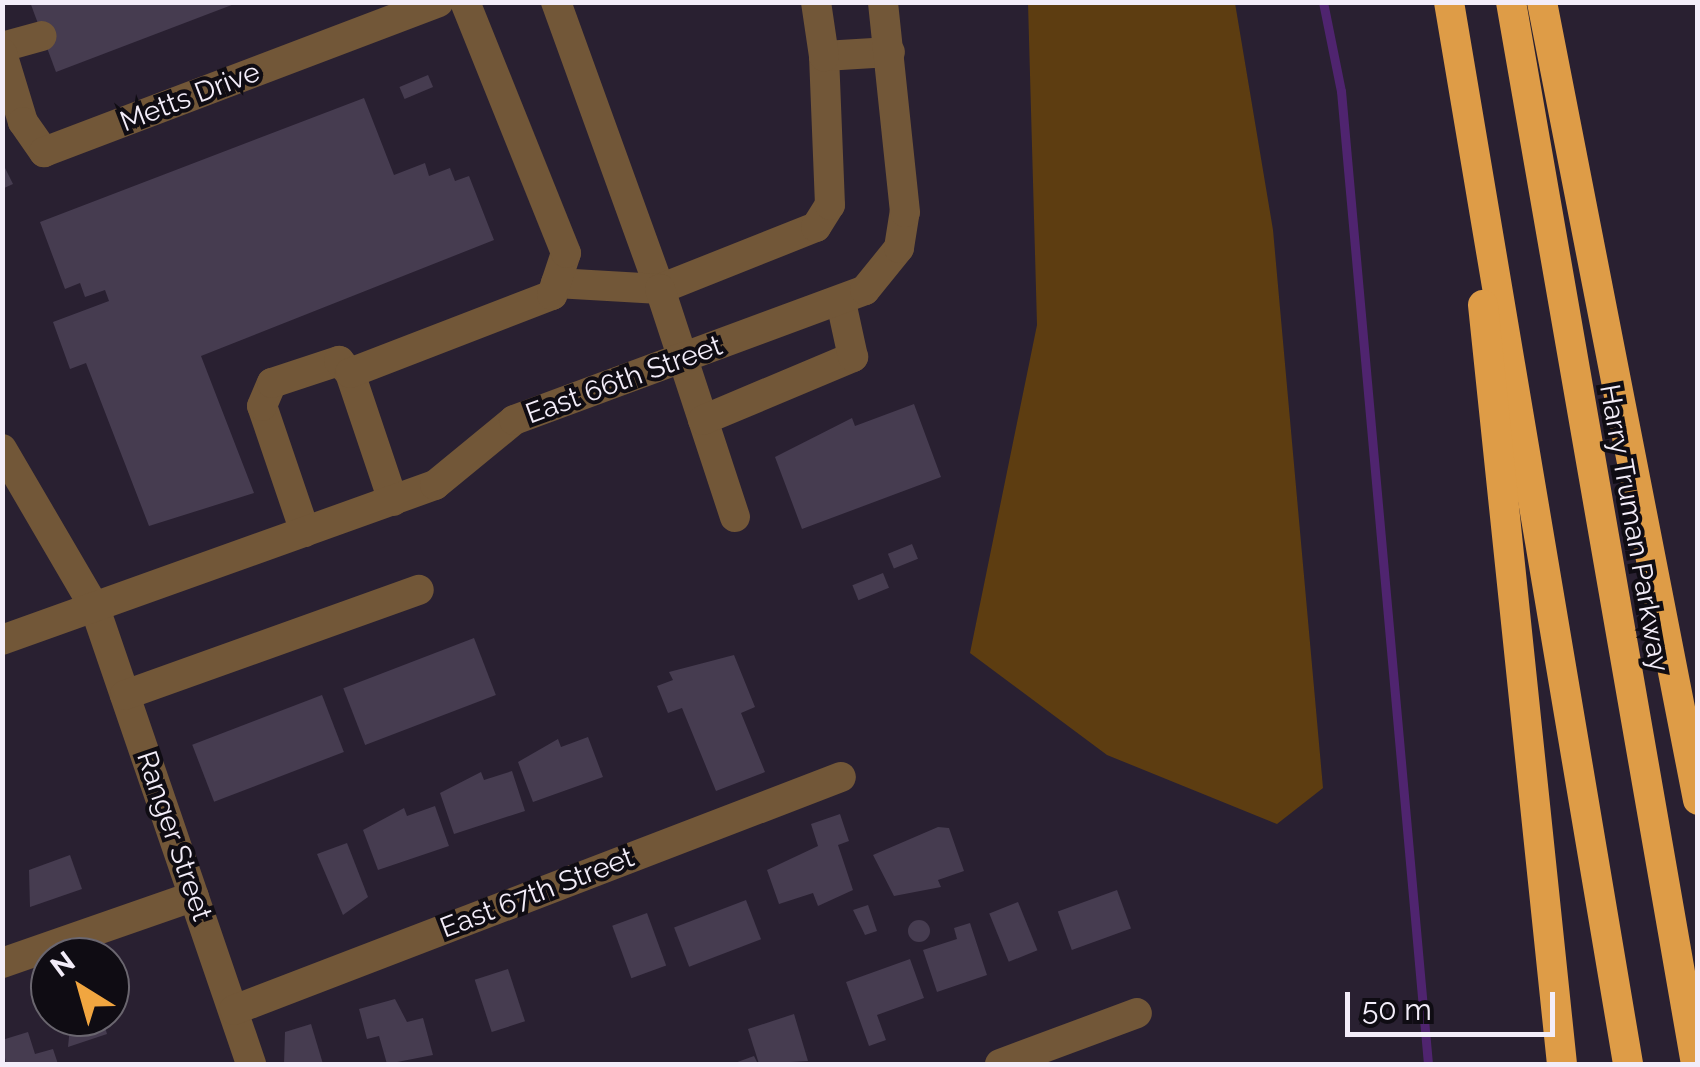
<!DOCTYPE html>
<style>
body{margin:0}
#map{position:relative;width:1700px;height:1067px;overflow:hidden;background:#292031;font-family:Raleway,sans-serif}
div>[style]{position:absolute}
.green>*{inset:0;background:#5d3d11}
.stream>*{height:9px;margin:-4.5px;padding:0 4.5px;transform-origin:4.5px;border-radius:4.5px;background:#4f246f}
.building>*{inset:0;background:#463c50;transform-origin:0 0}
.round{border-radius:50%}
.minor>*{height:30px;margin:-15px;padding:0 15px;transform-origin:15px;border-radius:15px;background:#725738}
.highway>*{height:30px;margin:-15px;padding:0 15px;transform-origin:15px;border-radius:15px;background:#de9c47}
span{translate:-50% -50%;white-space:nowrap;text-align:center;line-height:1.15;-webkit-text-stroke:8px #0f0c13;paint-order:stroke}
.street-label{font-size:28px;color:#f3edf9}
.frame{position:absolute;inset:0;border:5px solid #f3edf9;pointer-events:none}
.north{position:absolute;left:30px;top:937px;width:100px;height:100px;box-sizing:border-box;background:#0f0c13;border:2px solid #6a666f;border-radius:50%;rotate:323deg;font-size:28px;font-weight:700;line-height:40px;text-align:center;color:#f3edf9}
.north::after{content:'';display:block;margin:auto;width:35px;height:45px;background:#f1a640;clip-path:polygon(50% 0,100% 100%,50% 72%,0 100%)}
.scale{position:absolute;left:1345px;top:992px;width:210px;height:45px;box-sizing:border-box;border:5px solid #f3edf9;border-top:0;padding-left:12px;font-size:30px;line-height:35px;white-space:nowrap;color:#f3edf9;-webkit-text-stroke:8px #0f0c13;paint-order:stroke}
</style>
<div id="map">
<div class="green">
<div style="clip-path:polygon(1028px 3px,1235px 3px,1273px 230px,1323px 788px,1277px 824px,1107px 755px,970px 653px,1037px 325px)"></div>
</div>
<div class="stream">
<div style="left:1323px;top:2px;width:91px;rotate:78.6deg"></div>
<div style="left:1341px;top:91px;width:977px;rotate:84.89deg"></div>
</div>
<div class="building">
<div style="clip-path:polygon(30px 2px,237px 2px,237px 3px,56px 72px)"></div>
<div style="left:428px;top:75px;width:13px;height:31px;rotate:67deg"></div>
<div style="clip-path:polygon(364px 98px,394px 175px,425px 163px,429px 176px,450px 168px,455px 181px,469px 176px,494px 240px,201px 356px,254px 493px,149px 526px,86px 363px,70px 369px,53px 322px,109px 301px,105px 290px,85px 297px,80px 283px,65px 289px,40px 222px)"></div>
<div style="clip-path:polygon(2px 162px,13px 184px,2px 189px)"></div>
<div style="clip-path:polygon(914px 404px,941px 477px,802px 529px,775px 457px,852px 418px,855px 426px)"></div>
<div style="left:912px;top:544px;width:16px;height:26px;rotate:68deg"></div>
<div style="left:883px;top:573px;width:16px;height:33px;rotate:68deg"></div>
<div style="left:474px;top:638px;width:61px;height:140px;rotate:69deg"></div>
<div style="clip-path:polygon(734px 655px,755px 707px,741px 713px,765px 772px,716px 791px,682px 708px,668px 713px,657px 686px,673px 680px,669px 672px)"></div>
<div style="left:322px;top:695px;width:61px;height:139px;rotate:69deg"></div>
<div style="clip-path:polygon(588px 737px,603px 777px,533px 802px,518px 762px,558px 739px,561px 747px)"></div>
<div style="clip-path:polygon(512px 771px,525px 811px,454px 834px,440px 793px,481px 772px,484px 780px)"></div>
<div style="clip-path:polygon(435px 806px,449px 846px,378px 870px,363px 830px,404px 808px,407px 816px)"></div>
<div style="clip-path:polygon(840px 814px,849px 841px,838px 845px,853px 890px,818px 906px,813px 893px,779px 904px,767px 870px,818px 846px,811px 824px)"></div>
<div style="clip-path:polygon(938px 827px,949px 828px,964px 871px,938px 880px,941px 887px,894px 896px,873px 855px)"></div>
<div style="clip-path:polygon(347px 843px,368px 897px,343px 915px,317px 854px)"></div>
<div style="clip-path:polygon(70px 855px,82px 889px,30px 907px,29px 870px)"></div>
<div style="left:1117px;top:890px;width:41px;height:63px;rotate:70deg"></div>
<div style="left:746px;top:900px;width:42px;height:77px;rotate:69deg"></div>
<div style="left:1018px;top:902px;width:52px;height:31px;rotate:68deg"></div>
<div style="clip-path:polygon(868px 905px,877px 931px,865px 935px,853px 910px)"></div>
<div style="left:647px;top:913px;width:56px;height:37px;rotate:70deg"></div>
<div class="round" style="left:908px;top:920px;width:22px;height:22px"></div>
<div style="clip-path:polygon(970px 923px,987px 975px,937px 992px,923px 950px,957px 939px,954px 928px)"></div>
<div style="clip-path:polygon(910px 959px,924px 998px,877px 1015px,886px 1040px,869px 1046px,846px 982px)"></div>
<div style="left:508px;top:969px;width:55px;height:35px;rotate:72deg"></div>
<div style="clip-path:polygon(395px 999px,407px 1022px,423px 1018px,433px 1055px,387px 1064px,379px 1036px,367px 1039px,359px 1009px)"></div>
<div style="clip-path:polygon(794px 1014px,808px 1061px,759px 1064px,748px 1029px)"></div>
<div style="clip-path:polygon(71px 1017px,102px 1017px,107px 1034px,68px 1047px)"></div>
<div style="clip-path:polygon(311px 1024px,323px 1064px,284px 1064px,285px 1032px)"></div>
<div style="clip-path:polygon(28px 1032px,35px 1054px,53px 1049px,58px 1064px,6px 1064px,2px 1040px)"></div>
<div style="clip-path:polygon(754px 1056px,758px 1064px,732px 1064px)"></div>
</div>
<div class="minor">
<div style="left:556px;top:2px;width:305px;rotate:70.1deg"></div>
<div style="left:660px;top:289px;width:168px;rotate:-21.7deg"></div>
<div style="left:816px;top:227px;width:26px;rotate:-58deg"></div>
<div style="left:830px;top:205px;width:149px;rotate:-92.3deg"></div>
<div style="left:824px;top:56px;width:66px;rotate:-3.5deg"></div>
<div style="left:816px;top:2px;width:55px;rotate:81.6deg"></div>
<div style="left:2px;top:47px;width:41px;rotate:-15.4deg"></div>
<div style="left:2px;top:53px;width:72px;rotate:73.1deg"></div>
<div style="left:23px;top:122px;width:37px;rotate:55deg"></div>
<div style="left:44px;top:152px;width:422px;rotate:-20.8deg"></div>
<div style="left:556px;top:283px;width:104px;rotate:3.3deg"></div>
<div style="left:660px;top:289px;width:240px;rotate:71.8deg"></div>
<div style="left:350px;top:373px;width:135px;rotate:71.4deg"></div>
<div style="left:703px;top:420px;width:163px;rotate:-22.8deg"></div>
<div style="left:853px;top:357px;width:56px;rotate:-102.3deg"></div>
<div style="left:2px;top:449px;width:184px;rotate:59.7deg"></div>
<div style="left:95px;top:608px;width:482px;rotate:71.1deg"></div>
<div style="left:305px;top:532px;width:133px;rotate:-108.8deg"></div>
<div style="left:262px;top:406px;width:25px;rotate:-67deg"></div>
<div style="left:272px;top:383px;width:71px;rotate:-18.2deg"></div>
<div style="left:339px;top:361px;width:16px;rotate:47deg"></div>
<div style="left:350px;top:373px;width:217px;rotate:-21.1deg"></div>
<div style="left:552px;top:295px;width:44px;rotate:-71.6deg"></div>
<div style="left:566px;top:253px;width:271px;rotate:-111.9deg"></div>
<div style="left:2px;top:640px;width:460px;rotate:-19.7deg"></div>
<div style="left:435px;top:485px;width:102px;rotate:-39.4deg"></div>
<div style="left:514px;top:420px;width:374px;rotate:-20.3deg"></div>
<div style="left:865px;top:290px;width:54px;rotate:-51deg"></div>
<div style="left:899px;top:248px;width:36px;rotate:-81deg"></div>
<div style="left:905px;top:212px;width:211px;rotate:-96deg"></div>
<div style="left:125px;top:695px;width:312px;rotate:-19.7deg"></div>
<div style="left:2px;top:963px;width:203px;rotate:-19.2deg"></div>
<div style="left:234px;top:1010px;width:650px;rotate:-21deg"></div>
<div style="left:1000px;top:1064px;width:146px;rotate:-20.4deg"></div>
</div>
<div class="highway">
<div style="left:1449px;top:2px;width:1077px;rotate:80.43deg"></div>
<div style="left:1511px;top:2px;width:1078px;rotate:80.12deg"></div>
<div style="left:1542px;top:2px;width:813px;rotate:78.94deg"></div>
<div style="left:1483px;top:305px;width:763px;rotate:84.06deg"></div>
</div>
<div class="street-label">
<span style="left:190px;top:97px;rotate:-21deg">Metts Drive</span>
<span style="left:624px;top:380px;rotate:-20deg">East 66th Street</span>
<span style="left:1634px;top:528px;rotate:80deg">Harry Truman Parkway</span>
<span style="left:174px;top:836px;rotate:71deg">Ranger Street</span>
<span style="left:537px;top:893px;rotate:-21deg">East 67th Street</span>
</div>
<div class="frame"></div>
<div class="north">N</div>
<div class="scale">50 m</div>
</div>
